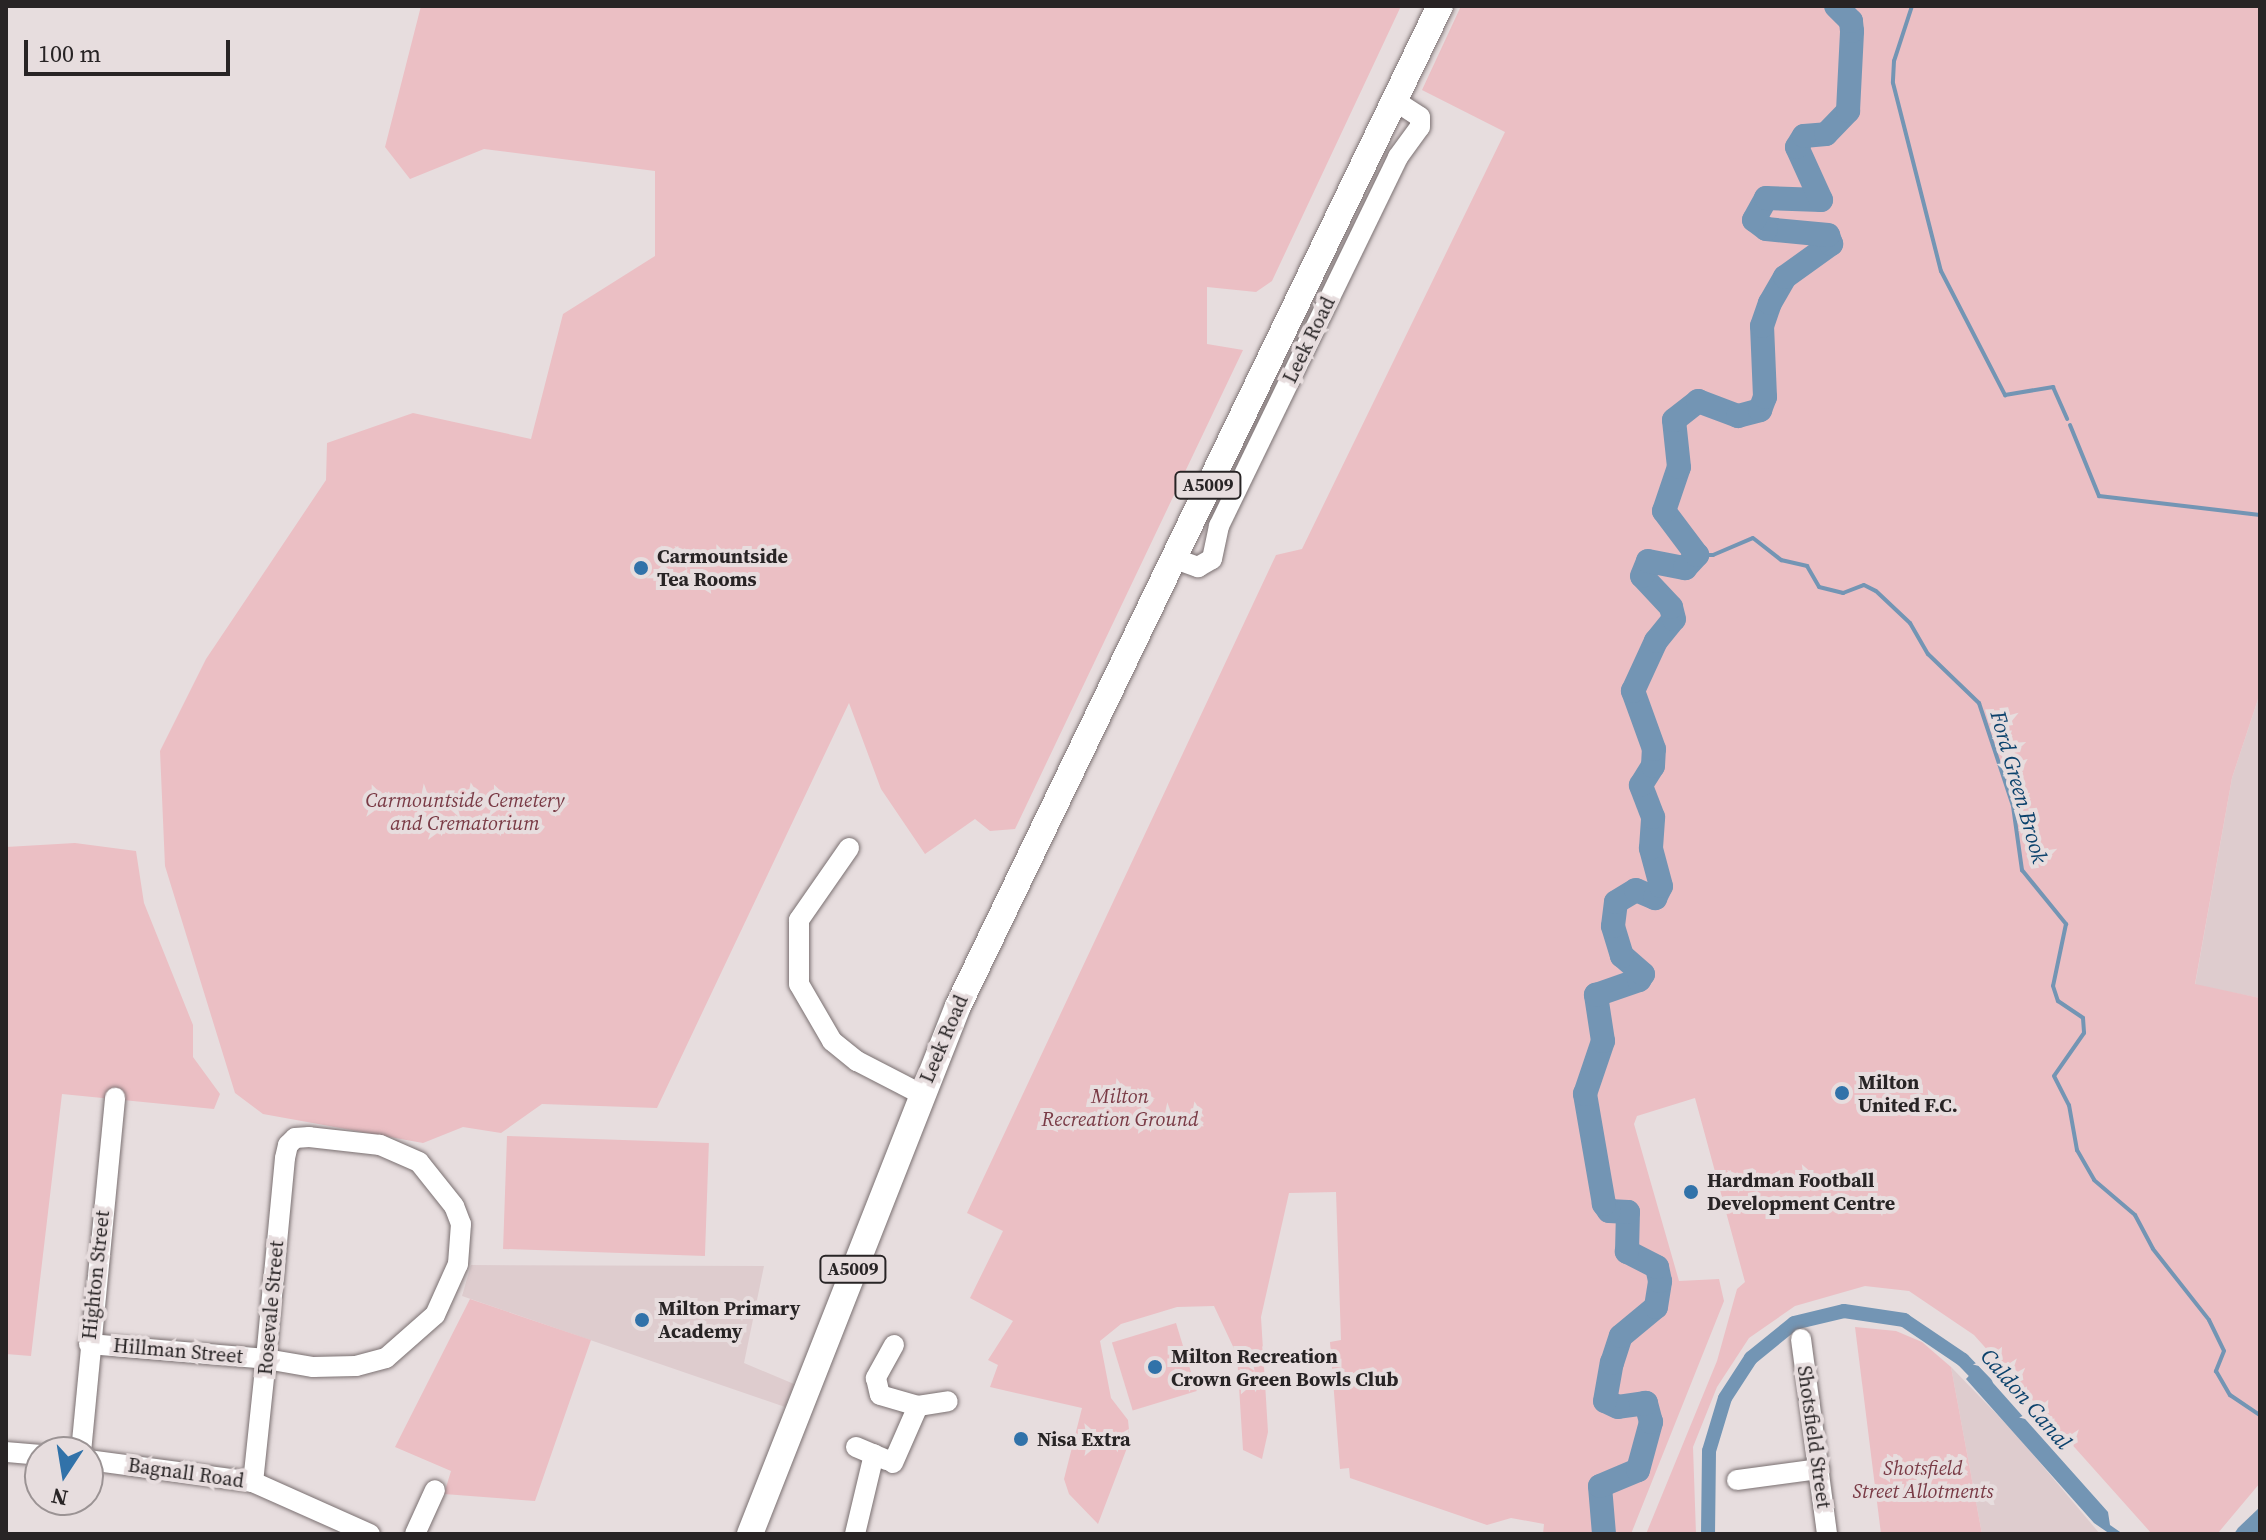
<!DOCTYPE html>
<style>
body{margin:0}
#map{position:relative;width:2266px;height:1540px;overflow:hidden;background:#e7ddde;font-family:"Source Serif 4",serif}
div>[style]{position:absolute}
.built>*{inset:0;background:#deccce}
.green>*{inset:0;background:#ebbfc4;transform-origin:0 0}
.water>*{inset:0;background:#7395b4}
.stream>*{height:4px;margin:-2px;padding:0 2px;transform-origin:2px;border-radius:2px;background:#7395b4}
.canal>*{height:14px;margin:-7px;padding:0 7px;transform-origin:7px;border-radius:7px;background:#7395b4}
.river>*{height:24px;margin:-12px;padding:0 12px;transform-origin:12px;border-radius:12px;background:#7395b4}
.roads{filter:drop-shadow(0 0 2px #7a7071) drop-shadow(0 0 2px #7a7071)}
.minor>*{height:20px;margin:-10px;padding:0 10px;transform-origin:10px;border-radius:10px;background:#fff}
.major>*{height:26px;margin:-13px;padding:0 13px;transform-origin:13px;border-radius:13px;background:#fff}
.dots>*{width:22px;height:22px;translate:-50% -50%;box-sizing:border-box;border:4px solid #e7ddde;border-radius:50%}
span{translate:-50% -50%;white-space:nowrap;text-align:center;line-height:1.15;-webkit-text-stroke:8px #e7ddde;paint-order:stroke}
.shield-label span{padding:2px 6px;background:#e7ddde;border:2px solid;border-radius:6px;-webkit-text-stroke-width:0}
.shield-label{font-size:18px;color:#282425;font-weight:700}
.street-label{font-size:20px;color:#282425}
.poi-label{font-size:20px;color:#282425;font-weight:700}
.left{translate:0 -50%;text-align:left}
.park-label{font-size:20px;color:#793a45;font-style:italic}
.water-label{font-size:22px;color:#0b426c;font-style:italic}
.frame{position:absolute;inset:0;border:8px solid #282425;pointer-events:none}
.north{position:absolute;left:24px;top:1436px;width:80px;height:80px;box-sizing:border-box;background:#e7ddde;border:2px solid #9b9394;border-radius:50%;rotate:192deg;font-size:22px;font-weight:700;line-height:32px;text-align:center;color:#282425}
.north::after{content:'';display:block;margin:auto;width:28px;height:36px;background:#3172a9;clip-path:polygon(50% 0,100% 100%,50% 72%,0 100%)}
.scale{position:absolute;left:24px;top:40px;width:206px;height:36px;box-sizing:border-box;border:4px solid #282425;border-top:0;padding-left:10px;font-size:24px;line-height:28px;white-space:nowrap;color:#282425;-webkit-text-stroke:6px #e7ddde;paint-order:stroke}
</style>
<div id="map">
<div class="built">
<div style="clip-path:polygon(2260px 693px,2260px 998px,2195px 985px,2232px 778px)"></div>
<div style="clip-path:polygon(471px 1265px,764px 1266px,744px 1363px,794px 1384px,785px 1407px,462px 1296px)"></div>
<div style="clip-path:polygon(1951px 1367px,2014px 1432px,2100px 1534px,1982px 1534px)"></div>
</div>
<div class="green">
<div style="clip-path:polygon(421px 6px,1401px 6px,1272px 281px,1256px 292px,1207px 287px,1207px 344px,1243px 350px,1015px 829px,990px 831px,975px 819px,925px 854px,881px 789px,849px 703px,657px 1108px,542px 1104px,501px 1133px,463px 1127px,423px 1143px,263px 1114px,235px 1093px,165px 866px,160px 751px,206px 659px,326px 480px,327px 443px,413px 413px,531px 439px,563px 314px,655px 256px,655px 171px,484px 149px,410px 179px,385px 147px)"></div>
<div style="clip-path:polygon(1461px 6px,2260px 6px,2260px 693px,2232px 778px,2195px 984px,2260px 998px,2260px 1483px,2218px 1533px,2152px 1534px,1974px 1335px,1909px 1291px,1865px 1286px,1795px 1306px,1749px 1338px,1717px 1387px,1693px 1447px,1696px 1534px,1646px 1534px,1717px 1361px,1737px 1289px,1745px 1282px,1695px 1098px,1637px 1116px,1634px 1124px,1679px 1281px,1719px 1279px,1724px 1301px,1631px 1534px,1543px 1534px,1544px 1524px,1511px 1518px,1487px 1525px,1350px 1478px,1349px 1468px,1340px 1469px,1330px 1342px,1341px 1340px,1336px 1192px,1289px 1193px,1261px 1317px,1268px 1432px,1262px 1459px,1243px 1450px,1237px 1355px,1214px 1306px,1177px 1307px,1121px 1324px,1100px 1341px,1111px 1398px,1128px 1420px,1130px 1440px,1098px 1524px,1069px 1494px,1064px 1479px,1082px 1408px,990px 1387px,998px 1365px,988px 1360px,1013px 1321px,970px 1298px,1003px 1231px,967px 1213px,1276px 555px,1302px 549px,1505px 132px,1422px 90px)"></div>
<div style="clip-path:polygon(75px 843px,136px 851px,144px 903px,193px 1025px,193px 1057px,220px 1094px,214px 1109px,62px 1094px,31px 1356px,6px 1354px,6px 847px)"></div>
<div style="left:507px;top:1136px;width:202px;height:113px;rotate:2deg"></div>
<div style="clip-path:polygon(470px 1299px,591px 1340px,535px 1501px,444px 1494px,451px 1471px,395px 1447px)"></div>
<div style="left:1176px;top:1323px;width:71px;height:67px;rotate:73deg"></div>
<div style="clip-path:polygon(1855px 1327px,1896px 1331px,1922px 1342px,1951px 1367px,1982px 1534px,1881px 1534px)"></div>
</div>
<div class="water">
<div style="clip-path:polygon(1978px 1366px,2108px 1512px,2110px 1525px,2123px 1534px,2110px 1534px,2094px 1523px,1966px 1379px)"></div>
<div style="clip-path:polygon(2260px 1507px,2258px 1534px,2234px 1534px,2238px 1528px)"></div>
</div>
<div class="stream">
<div style="left:1912px;top:6px;width:58px;rotate:108.1deg"></div>
<div style="left:1894px;top:61px;width:22px;rotate:93deg"></div>
<div style="left:1893px;top:83px;width:194px;rotate:75.7deg"></div>
<div style="left:1941px;top:271px;width:140px;rotate:62.7deg"></div>
<div style="left:2005px;top:395px;width:49px;rotate:-9.5deg"></div>
<div style="left:2053px;top:387px;width:35px;rotate:66deg"></div>
<div style="left:2070px;top:425px;width:77px;rotate:67.8deg"></div>
<div style="left:2099px;top:496px;width:162px;rotate:6.7deg"></div>
<div style="left:1697px;top:555px;width:16px"></div>
<div style="left:1713px;top:555px;width:43px;rotate:-23deg"></div>
<div style="left:1753px;top:538px;width:36px;rotate:38deg"></div>
<div style="left:1781px;top:560px;width:27px;rotate:13deg"></div>
<div style="left:1807px;top:566px;width:24px;rotate:60deg"></div>
<div style="left:1819px;top:587px;width:25px;rotate:14deg"></div>
<div style="left:1843px;top:593px;width:22px;rotate:-21deg"></div>
<div style="left:1864px;top:585px;width:13px;rotate:27deg"></div>
<div style="left:1876px;top:591px;width:47px;rotate:43.3deg"></div>
<div style="left:1910px;top:623px;width:36px;rotate:60deg"></div>
<div style="left:1928px;top:654px;width:71px;rotate:43.9deg"></div>
<div style="left:1979px;top:703px;width:108px;rotate:71.7deg"></div>
<div style="left:2013px;top:806px;width:65px;rotate:82deg"></div>
<div style="left:2022px;top:870px;width:70px;rotate:50.8deg"></div>
<div style="left:2066px;top:924px;width:63px;rotate:101.8deg"></div>
<div style="left:2053px;top:986px;width:16px;rotate:72deg"></div>
<div style="left:2058px;top:1001px;width:30px;rotate:34deg"></div>
<div style="left:2083px;top:1018px;width:15px;rotate:86deg"></div>
<div style="left:2084px;top:1033px;width:52px;rotate:124.9deg"></div>
<div style="left:2054px;top:1076px;width:33px;rotate:63deg"></div>
<div style="left:2069px;top:1105px;width:46px;rotate:79.9deg"></div>
<div style="left:2077px;top:1150px;width:34px;rotate:60deg"></div>
<div style="left:2094px;top:1180px;width:54px;rotate:40.5deg"></div>
<div style="left:2135px;top:1215px;width:38px;rotate:62deg"></div>
<div style="left:2153px;top:1249px;width:90px;rotate:51.7deg"></div>
<div style="left:2209px;top:1320px;width:34px;rotate:64deg"></div>
<div style="left:2224px;top:1351px;width:22px;rotate:112deg"></div>
<div style="left:2216px;top:1371px;width:28px;rotate:60deg"></div>
<div style="left:2230px;top:1395px;width:36px;rotate:34deg"></div>
</div>
<div class="canal">
<div style="left:1708px;top:1534px;width:83px;rotate:-89.3deg"></div>
<div style="left:1709px;top:1451px;width:55px;rotate:-73.2deg"></div>
<div style="left:1725px;top:1398px;width:48px;rotate:-57deg"></div>
<div style="left:1751px;top:1358px;width:55px;rotate:-39.1deg"></div>
<div style="left:1794px;top:1323px;width:51px;rotate:-13.5deg"></div>
<div style="left:1844px;top:1311px;width:61px;rotate:8.5deg"></div>
<div style="left:1904px;top:1320px;width:71px;rotate:34.1deg"></div>
<div style="left:1963px;top:1360px;width:33px;rotate:46deg"></div>
</div>
<div class="river">
<div style="left:1604px;top:1534px;width:48px;rotate:-94.8deg"></div>
<div style="left:1600px;top:1486px;width:41px;rotate:-22.8deg"></div>
<div style="left:1638px;top:1470px;width:50px;rotate:-74.8deg"></div>
<div style="left:1651px;top:1422px;width:20px;rotate:-105deg"></div>
<div style="left:1646px;top:1403px;width:28px;rotate:172deg"></div>
<div style="left:1618px;top:1407px;width:14px;rotate:-155deg"></div>
<div style="left:1605px;top:1401px;width:39px;rotate:-80deg"></div>
<div style="left:1612px;top:1363px;width:28px;rotate:-72deg"></div>
<div style="left:1621px;top:1336px;width:45px;rotate:-39.6deg"></div>
<div style="left:1656px;top:1307px;width:26px;rotate:-81deg"></div>
<div style="left:1660px;top:1281px;width:14px;rotate:-102deg"></div>
<div style="left:1657px;top:1267px;width:34px;rotate:-153deg"></div>
<div style="left:1627px;top:1252px;width:40px;rotate:-88.6deg"></div>
<div style="left:1628px;top:1212px;width:19px;rotate:-177deg"></div>
<div style="left:1609px;top:1211px;width:9px;rotate:-126deg"></div>
<div style="left:1604px;top:1204px;width:112px;rotate:-99.8deg"></div>
<div style="left:1585px;top:1094px;width:56px;rotate:-71.2deg"></div>
<div style="left:1603px;top:1041px;width:47px;rotate:-98.7deg"></div>
<div style="left:1596px;top:995px;width:46px;rotate:-19.2deg"></div>
<div style="left:1639px;top:980px;width:7px;rotate:-56deg"></div>
<div style="left:1643px;top:974px;width:28px;rotate:-139deg"></div>
<div style="left:1622px;top:956px;width:31px;rotate:-107deg"></div>
<div style="left:1613px;top:926px;width:24px;rotate:-83deg"></div>
<div style="left:1616px;top:902px;width:23px;rotate:-31deg"></div>
<div style="left:1636px;top:890px;width:21px;rotate:23deg"></div>
<div style="left:1655px;top:898px;width:13px;rotate:-63deg"></div>
<div style="left:1661px;top:886px;width:39px;rotate:-105deg"></div>
<div style="left:1651px;top:848px;width:31px;rotate:-86deg"></div>
<div style="left:1653px;top:817px;width:34px;rotate:-111deg"></div>
<div style="left:1641px;top:785px;width:22px;rotate:-58deg"></div>
<div style="left:1653px;top:766px;width:17px;rotate:-87deg"></div>
<div style="left:1654px;top:749px;width:62px;rotate:-109.9deg"></div>
<div style="left:1633px;top:691px;width:55px;rotate:-65.3deg"></div>
<div style="left:1656px;top:641px;width:28px;rotate:-51deg"></div>
<div style="left:1674px;top:619px;width:12px;rotate:-104deg"></div>
<div style="left:1671px;top:607px;width:42px;rotate:-133.1deg"></div>
<div style="left:1642px;top:576px;width:16px;rotate:-68deg"></div>
<div style="left:1648px;top:561px;width:38px;rotate:11deg"></div>
<div style="left:1685px;top:568px;width:18px;rotate:-47deg"></div>
<div style="left:1697px;top:555px;width:55px;rotate:-126.9deg"></div>
<div style="left:1664px;top:511px;width:46px;rotate:-71.2deg"></div>
<div style="left:1679px;top:467px;width:47px;rotate:-96.1deg"></div>
<div style="left:1674px;top:420px;width:31px;rotate:-38deg"></div>
<div style="left:1698px;top:401px;width:43px;rotate:20.6deg"></div>
<div style="left:1738px;top:416px;width:23px;rotate:-15deg"></div>
<div style="left:1760px;top:410px;width:14px;rotate:-69deg"></div>
<div style="left:1765px;top:397px;width:71px;rotate:-92.4deg"></div>
<div style="left:1762px;top:326px;width:24px;rotate:-71deg"></div>
<div style="left:1770px;top:303px;width:30px;rotate:-60deg"></div>
<div style="left:1785px;top:277px;width:57px;rotate:-35.7deg"></div>
<div style="left:1831px;top:244px;width:9px;rotate:-108deg"></div>
<div style="left:1828px;top:235px;width:62px;rotate:-174.5deg"></div>
<div style="left:1766px;top:229px;width:15px;rotate:-143deg"></div>
<div style="left:1754px;top:220px;width:25px;rotate:-61deg"></div>
<div style="left:1766px;top:198px;width:55px;rotate:2.1deg"></div>
<div style="left:1821px;top:200px;width:58px;rotate:-114.4deg"></div>
<div style="left:1797px;top:147px;width:13px;rotate:-58deg"></div>
<div style="left:1804px;top:136px;width:22px;rotate:-5deg"></div>
<div style="left:1826px;top:134px;width:32px;rotate:-46deg"></div>
<div style="left:1848px;top:111px;width:80px;rotate:-87.1deg"></div>
<div style="left:1852px;top:31px;width:10px;rotate:-96deg"></div>
<div style="left:1851px;top:21px;width:21px;rotate:-135deg"></div>
</div>
<div class="roads">
<div class="minor">
<div style="left:1173px;top:558px;width:27px;rotate:20deg"></div>
<div style="left:1198px;top:567px;width:16px;rotate:-30deg"></div>
<div style="left:1212px;top:559px;width:34px;rotate:-78deg"></div>
<div style="left:1219px;top:526px;width:410px;rotate:-64.1deg"></div>
<div style="left:1398px;top:157px;width:37px;rotate:-54deg"></div>
<div style="left:1420px;top:127px;width:10px;rotate:-90deg"></div>
<div style="left:1420px;top:117px;width:31px;rotate:-147deg"></div>
<div style="left:849px;top:848px;width:88px;rotate:124.8deg"></div>
<div style="left:799px;top:920px;width:64px;rotate:90deg"></div>
<div style="left:799px;top:984px;width:66px;rotate:59.9deg"></div>
<div style="left:832px;top:1041px;width:32px;rotate:39deg"></div>
<div style="left:857px;top:1061px;width:72px;rotate:27.3deg"></div>
<div style="left:1801px;top:1339px;width:197px;rotate:82.4deg"></div>
<div style="left:89px;top:1344px;width:178px;rotate:4.8deg"></div>
<div style="left:266px;top:1359px;width:48px;rotate:9.7deg"></div>
<div style="left:313px;top:1367px;width:43px;rotate:-1.3deg"></div>
<div style="left:356px;top:1366px;width:31px;rotate:-15deg"></div>
<div style="left:386px;top:1358px;width:65px;rotate:-41.3deg"></div>
<div style="left:435px;top:1315px;width:56px;rotate:-65.7deg"></div>
<div style="left:458px;top:1264px;width:40px;rotate:-85.7deg"></div>
<div style="left:461px;top:1224px;width:19px;rotate:-111deg"></div>
<div style="left:454px;top:1206px;width:56px;rotate:-128.5deg"></div>
<div style="left:419px;top:1162px;width:43px;rotate:-156.4deg"></div>
<div style="left:380px;top:1145px;width:71px;rotate:-173.6deg"></div>
<div style="left:309px;top:1137px;width:14px;rotate:176deg"></div>
<div style="left:295px;top:1138px;width:10px;rotate:135deg"></div>
<div style="left:288px;top:1145px;width:13px;rotate:103deg"></div>
<div style="left:285px;top:1158px;width:202px;rotate:95.4deg"></div>
<div style="left:266px;top:1359px;width:124px;rotate:96deg"></div>
<div style="left:894px;top:1345px;width:38px;rotate:119deg"></div>
<div style="left:876px;top:1378px;width:17px;rotate:77deg"></div>
<div style="left:880px;top:1395px;width:40px;rotate:16deg"></div>
<div style="left:856px;top:1447px;width:34px;rotate:23deg"></div>
<div style="left:6px;top:1452px;width:34px;rotate:5deg"></div>
<div style="left:81px;top:1452px;width:356px;rotate:-84.5deg"></div>
<div style="left:88px;top:1460px;width:166px;rotate:7.6deg"></div>
<div style="left:253px;top:1482px;width:128px;rotate:24deg"></div>
<div style="left:893px;top:1463px;width:62px;rotate:-66.3deg"></div>
<div style="left:918px;top:1406px;width:30px;rotate:-9deg"></div>
<div style="left:1737px;top:1480px;width:83px;rotate:-7.6deg"></div>
<div style="left:415px;top:1534px;width:48px;rotate:-65.6deg"></div>
<div style="left:855px;top:1534px;width:82px;rotate:-76.6deg"></div>
</div>
<div class="major">
<div style="left:750px;top:1534px;width:567px;rotate:-68.5deg"></div>
<div style="left:958px;top:1006px;width:1110px;rotate:-64.27deg"></div>
</div>
</div>
<div class="dots">
<div style="left:641px;top:568px;background:#3172a9"></div>
<div style="left:1842px;top:1093px;background:#3172a9"></div>
<div style="left:1691px;top:1192px;background:#3172a9"></div>
<div style="left:642px;top:1320px;background:#3172a9"></div>
<div style="left:1155px;top:1367px;background:#3172a9"></div>
<div style="left:1021px;top:1439px;background:#3172a9"></div>
</div>
<div class="shield-label">
<span style="left:1208px;top:485px">A5009</span>
<span style="left:853px;top:1269px">A5009</span>
</div>
<div class="street-label">
<span style="left:1309px;top:340px;rotate:-64deg">Leek Road</span>
<span style="left:944px;top:1039px;rotate:-67deg">Leek Road</span>
<span style="left:96px;top:1275px;rotate:-84deg">Highton Street</span>
<span style="left:271px;top:1308px;rotate:-85deg">Rosevale Street</span>
<span style="left:178px;top:1351px;rotate:5deg">Hillman Street</span>
<span style="left:1814px;top:1437px;rotate:82deg">Shotsfield Street</span>
<span style="left:186px;top:1473px;rotate:8deg">Bagnall Road</span>
</div>
<div class="poi-label">
<span class="left" style="left:657px;top:568px">Carmountside<br>Tea Rooms</span>
<span class="left" style="left:1858px;top:1094px">Milton<br>United F.C.</span>
<span class="left" style="left:1707px;top:1192px">Hardman Football<br>Development Centre</span>
<span class="left" style="left:658px;top:1320px">Milton Primary<br>Academy</span>
<span class="left" style="left:1171px;top:1368px">Milton Recreation<br>Crown Green Bowls Club</span>
<span class="left" style="left:1037px;top:1439px">Nisa Extra</span>
</div>
<div class="park-label">
<span style="left:465px;top:812px">Carmountside Cemetery<br>and Crematorium</span>
<span style="left:1120px;top:1108px">Milton<br>Recreation Ground</span>
<span style="left:1923px;top:1480px">Shotsfield<br>Street Allotments</span>
</div>
<div class="water-label">
<span style="left:2019px;top:787px;rotate:74deg">Ford Green Brook</span>
<span style="left:2026px;top:1399px;rotate:49deg">Caldon Canal</span>
</div>
<div class="frame"></div>
<div class="north">N</div>
<div class="scale">100 m</div>
</div>
